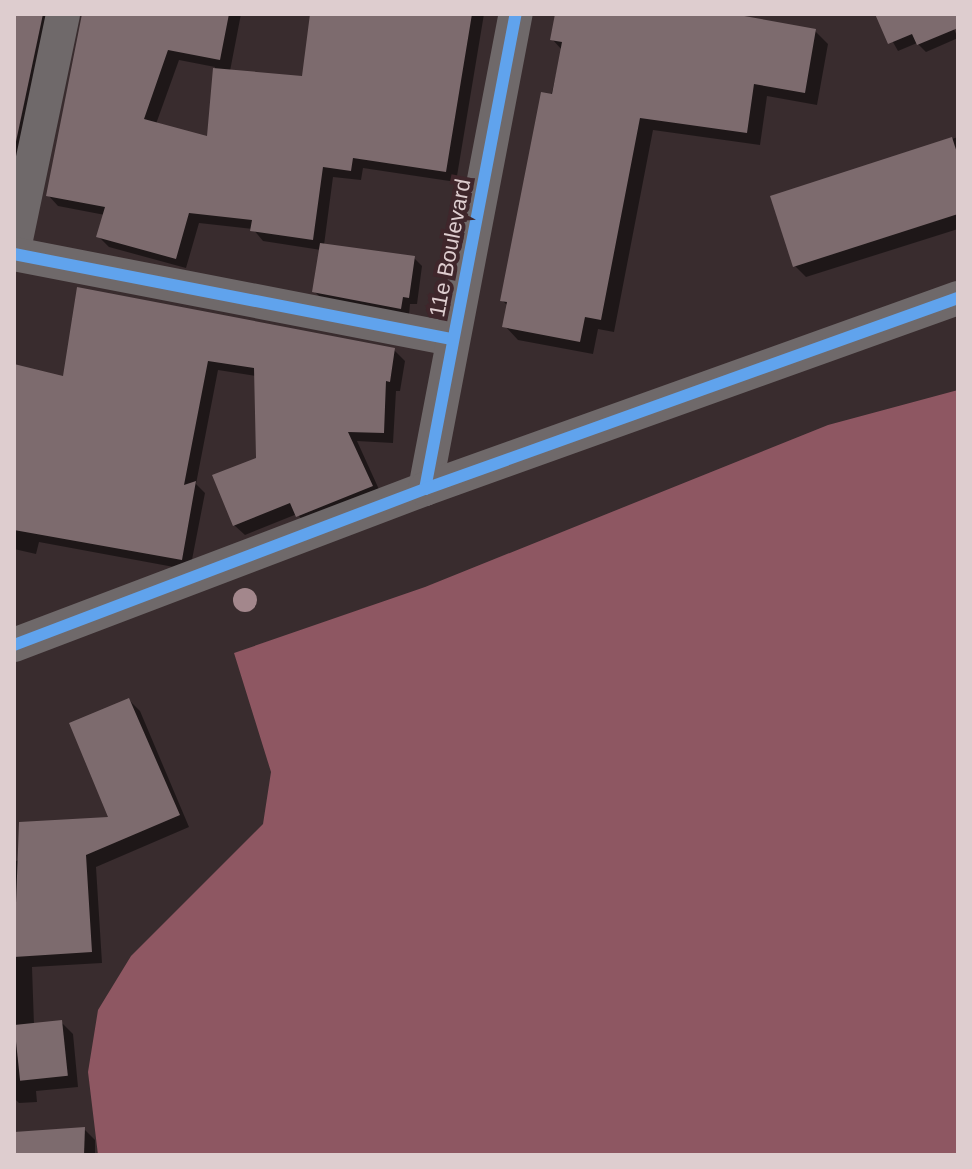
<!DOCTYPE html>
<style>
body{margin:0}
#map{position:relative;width:972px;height:1169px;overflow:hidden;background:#392c2e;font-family:Helvetica,sans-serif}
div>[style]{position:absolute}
.water>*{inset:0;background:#8e5762}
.shadow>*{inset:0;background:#0007}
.building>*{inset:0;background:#7d6b6e;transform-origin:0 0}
.street>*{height:34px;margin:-17px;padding:0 17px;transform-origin:17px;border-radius:17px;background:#6f696a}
.cycleway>*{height:12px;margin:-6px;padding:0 6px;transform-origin:6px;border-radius:6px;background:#60a3ed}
.trees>*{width:24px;height:24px;margin:-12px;border-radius:50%;background:#a3878c}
span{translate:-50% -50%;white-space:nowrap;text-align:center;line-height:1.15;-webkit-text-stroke:8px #3f262b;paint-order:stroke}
.street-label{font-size:22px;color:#decdcf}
.frame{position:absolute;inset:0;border:16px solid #decdcf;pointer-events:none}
</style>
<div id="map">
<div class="water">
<div style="clip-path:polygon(958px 390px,958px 1155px,98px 1155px,88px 1072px,98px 1010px,131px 956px,263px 824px,271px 772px,234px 653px,425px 587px,828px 425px)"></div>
</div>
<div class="shadow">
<div style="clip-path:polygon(14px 14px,65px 14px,14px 221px)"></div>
<div style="clip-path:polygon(evenodd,83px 14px,241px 14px,230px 71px,303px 78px,312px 14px,484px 14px,456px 182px,363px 168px,361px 180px,333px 177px,324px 245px,414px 258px,422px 266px,417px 304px,410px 304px,409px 315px,322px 299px,314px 291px,321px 250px,263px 241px,253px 229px,199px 223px,186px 268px,109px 247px,98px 236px,105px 215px,58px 206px,48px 195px,83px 14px,179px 60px,215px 67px,208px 139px,156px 124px,179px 60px)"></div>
<div style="clip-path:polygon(557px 14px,721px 14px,815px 31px,828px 44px,817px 105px,767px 96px,760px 145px,653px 130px,614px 332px,598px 329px,593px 354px,518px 340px,505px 326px,509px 307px,502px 300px,562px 50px,552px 39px)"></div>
<div style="clip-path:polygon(877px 14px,947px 14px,958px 38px,926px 52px,917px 43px,898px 51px)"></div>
<div style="clip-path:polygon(958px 137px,958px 229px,806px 277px,795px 266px,772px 197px)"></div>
<div style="clip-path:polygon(79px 289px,394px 350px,405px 361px,400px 391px,396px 391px,393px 443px,357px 441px,382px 496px,308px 526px,297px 514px,245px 535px,234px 525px,258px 459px,256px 376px,218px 370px,196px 484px,205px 493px,190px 570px,39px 542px,36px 554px,14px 549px,14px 366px,65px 378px)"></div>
<div style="clip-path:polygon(129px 700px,140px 711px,189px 827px,96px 867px,102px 963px,32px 967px,34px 1025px,61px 1022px,73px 1034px,78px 1087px,36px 1091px,37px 1102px,19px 1103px,14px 1098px,14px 862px,111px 819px)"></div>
<div style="clip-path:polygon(84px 1129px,95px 1140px,95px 1155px,14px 1155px,14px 1134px)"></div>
</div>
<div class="building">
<div style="clip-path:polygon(14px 14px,43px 14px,14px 151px)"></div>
<div style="clip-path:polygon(82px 14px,229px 14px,220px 60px,168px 50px,144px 119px,207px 136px,213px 68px,302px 76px,310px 14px,472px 14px,446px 172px,353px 158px,351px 171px,323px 167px,313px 240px,250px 231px,252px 220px,189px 213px,176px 259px,96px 237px,105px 207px,46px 196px)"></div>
<div style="clip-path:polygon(555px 14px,733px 14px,816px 29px,805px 93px,754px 84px,747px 133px,640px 118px,601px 320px,585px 317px,580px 342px,502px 327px,507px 302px,500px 301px,541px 92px,552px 94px,562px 42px,550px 40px)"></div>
<div style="clip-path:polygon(875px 14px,958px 14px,958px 28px,917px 45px,912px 34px,888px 44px)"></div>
<div style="clip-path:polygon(952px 137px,958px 156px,958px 214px,793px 267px,770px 196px)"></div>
<div style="clip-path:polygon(320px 243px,415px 256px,409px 298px,403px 297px,401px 309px,312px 292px)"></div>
<div style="clip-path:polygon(77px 287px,395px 348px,390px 382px,386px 381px,384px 433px,348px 432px,373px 486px,296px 517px,290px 503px,233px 526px,212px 475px,256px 458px,254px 368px,208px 361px,184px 485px,196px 481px,182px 560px,14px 530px,14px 364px,63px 376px)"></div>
<div style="clip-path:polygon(129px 698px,180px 815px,86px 855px,92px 952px,14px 957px,19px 822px,108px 817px,69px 723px)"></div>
<div style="left:62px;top:1020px;width:56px;height:48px;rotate:84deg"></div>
<div style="clip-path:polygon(85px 1127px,84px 1155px,14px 1155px,14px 1132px)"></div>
</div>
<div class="street">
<div style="left:14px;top:249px;width:240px;rotate:-78.2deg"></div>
<div style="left:14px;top:254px;width:446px;rotate:11deg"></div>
<div style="left:425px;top:489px;width:484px;rotate:-79.2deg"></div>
<div style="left:14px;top:645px;width:440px;rotate:-20.8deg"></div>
<div style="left:425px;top:489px;width:566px;rotate:-19.72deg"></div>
</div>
<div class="cycleway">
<div style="left:14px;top:254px;width:446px;rotate:11deg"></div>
<div style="left:425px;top:489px;width:484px;rotate:-79.2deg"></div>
<div style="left:14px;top:645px;width:440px;rotate:-20.8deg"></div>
<div style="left:425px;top:489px;width:566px;rotate:-19.72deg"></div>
</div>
<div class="trees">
<div style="left:245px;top:600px"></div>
</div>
<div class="street-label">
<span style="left:450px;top:248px;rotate:-79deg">11e Boulevard</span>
</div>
<div class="frame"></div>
</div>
